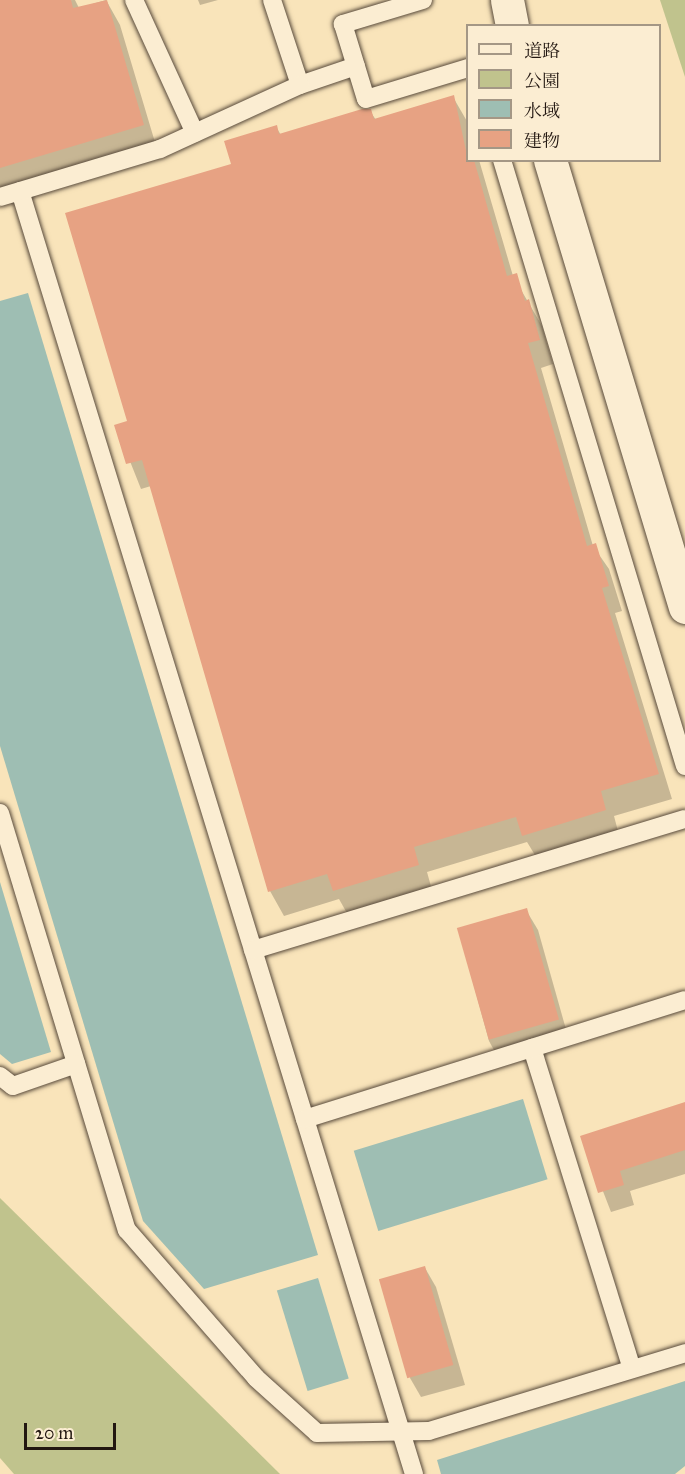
<!DOCTYPE html>
<meta charset="utf-8">
<style>
body{margin:0}
#map{position:relative;width:685px;height:1474px;overflow:hidden;background:#f9e4ba;font-family:"IM FELL Great Primer","Noto Serif JP",serif}
div>[style]{position:absolute}
.green>*{inset:0;background:#c0c38d}
.water>*{inset:0;background:#9ebeb3;transform-origin:0 0}
.shadow>*{inset:0;background:#0003}
.building>*{inset:0;background:#e7a283;transform-origin:0 0}
.roads{filter:drop-shadow(0 0 2px #584a3b) drop-shadow(0 0 2px #584a3b)}
.lane>*{height:18px;margin:-9px;padding:0 9px;transform-origin:9px;border-radius:9px;background:#fbedd2}
.street>*{height:33px;margin:-16.5px;padding:0 16.5px;transform-origin:16.5px;border-radius:16.5px;background:#fbedd2}
span{translate:-50% -50%;white-space:nowrap;text-align:center;line-height:1.15;-webkit-text-stroke:5px #fbedd2;paint-order:stroke}
.legend{position:absolute;left:466px;top:24px;width:195px;height:138px;box-sizing:border-box;background:#fbedd2;border:2px solid #a49785;margin:0;padding:8px 10px;list-style:none;font-size:18px;color:#221711}
.legend li{display:flex;align-items:center;gap:12px;height:30px}
.legend b{width:30px;border:2px solid #a49785}
.scale{position:absolute;left:24px;top:1423px;width:92px;height:27px;box-sizing:border-box;border:3px solid #221711;border-top:0;padding-left:8px;font-size:18px;line-height:21px;white-space:nowrap;color:#221711;-webkit-text-stroke:4px #fbedd2;paint-order:stroke}
</style>
<div id="map">
<div class="green">
<div style="clip-path:polygon(660px 0,685px 0,685px 77px)"></div>
<div style="clip-path:polygon(0 1198px,280px 1474px,14px 1474px,0 1458px)"></div>
</div>
<div class="water">
<div style="clip-path:polygon(28px 293px,318px 1255px,204px 1289px,143px 1221px,0 746px,0 301px)"></div>
<div style="clip-path:polygon(0 882px,51px 1052px,12px 1064px,0 1054px)"></div>
<div style="left:523px;top:1099px;width:84px;height:177px;rotate:73deg"></div>
<div style="left:318px;top:1278px;width:105px;height:43px;rotate:73deg"></div>
<div style="clip-path:polygon(685px 1381px,685px 1466px,675px 1474px,441px 1474px,437px 1460px)"></div>
</div>
<div class="shadow">
<div style="clip-path:polygon(75px 0,79px 8px,106px 0,120px 25px,157px 149px,0 195px,0 1px)"></div>
<div style="clip-path:polygon(198px 0,218px 0,200px 5px)"></div>
<div style="clip-path:polygon(453px 97px,468px 123px,468px 160px,479px 160px,513px 276px,542px 326px,553px 364px,541px 368px,593px 546px,609px 569px,622px 611px,615px 613px,672px 799px,614px 816px,619px 835px,538px 860px,527px 842px,427px 872px,432px 890px,348px 915px,339px 899px,284px 916px,270px 891px,151px 486px,141px 489px,116px 426px,128px 422px,233px 165px,276px 127px,281px 135px,370px 111px,376px 120px)"></div>
<div style="clip-path:polygon(526px 910px,538px 930px,569px 1040px,500px 1061px,489px 1041px,459px 931px)"></div>
<div style="clip-path:polygon(685px 1104px,685px 1174px,630px 1191px,634px 1205px,611px 1212px,582px 1137px)"></div>
<div style="clip-path:polygon(425px 1268px,436px 1287px,465px 1385px,421px 1397px,410px 1378px)"></div>
</div>
<div class="building">
<div style="clip-path:polygon(0 0,71px 0,73px 8px,107px 0,144px 125px,0 168px)"></div>
<div style="clip-path:polygon(454px 95px,468px 160px,474px 160px,507px 276px,517px 273px,525px 301px,529px 299px,540px 340px,528px 343px,587px 546px,596px 543px,609px 586px,602px 588px,659px 774px,601px 791px,606px 810px,522px 836px,516px 817px,414px 847px,419px 865px,333px 891px,327px 874px,268px 892px,142px 460px,126px 464px,114px 425px,127px 421px,65px 213px,231px 164px,224px 141px,277px 125px,279px 134px,362px 109px,371px 109px,374px 119px)"></div>
<div style="left:527px;top:908px;width:116px;height:73px;rotate:74deg"></div>
<div style="clip-path:polygon(685px 1102px,685px 1150px,620px 1171px,624px 1185px,598px 1193px,580px 1136px)"></div>
<div style="left:425px;top:1266px;width:103px;height:48px;rotate:74deg"></div>
</div>
<div class="roads">
<div class="lane">
<div style="left:134px;top:0;width:146px;rotate:65.4deg"></div>
<div style="left:272px;top:0;width:89px;rotate:71.8deg"></div>
<div style="left:300px;top:85px;width:59px;rotate:-18.7deg"></div>
<div style="left:423px;top:0;width:84px;rotate:163.3deg"></div>
<div style="left:343px;top:24px;width:78px;rotate:73deg"></div>
<div style="left:366px;top:99px;width:107px;rotate:-16.9deg"></div>
<div style="left:502px;top:160px;width:633px;rotate:73.2deg"></div>
<div style="left:20px;top:191px;width:1342px;rotate:72.93deg"></div>
<div style="left:0;top:197px;width:167px;rotate:-16.7deg"></div>
<div style="left:160px;top:149px;width:154px;rotate:-24.6deg"></div>
<div style="left:0;top:813px;width:436px;rotate:73.1deg"></div>
<div style="left:127px;top:1230px;width:196px;rotate:48.9deg"></div>
<div style="left:256px;top:1378px;width:82px;rotate:42deg"></div>
<div style="left:317px;top:1433px;width:112px;rotate:-1deg"></div>
<div style="left:429px;top:1431px;width:268px;rotate:-16.9deg"></div>
<div style="left:253px;top:950px;width:451px;rotate:-16.9deg"></div>
<div style="left:532px;top:1048px;width:336px;rotate:72.7deg"></div>
<div style="left:0;top:1076px;width:16px;rotate:38deg"></div>
<div style="left:13px;top:1086px;width:67px;rotate:-19.2deg"></div>
<div style="left:305px;top:1119px;width:398px;rotate:-17.4deg"></div>
</div>
<div class="street">
<div style="left:507px;top:0;width:26px;rotate:79deg"></div>
<div style="left:550px;top:160px;width:467px;rotate:73.2deg"></div>
</div>
</div>
<ul class="legend">
<li><b style="height:8px;background:#fbedd2"></b>道路</li>
<li><b style="height:16px;background:#c0c38d"></b>公園</li>
<li><b style="height:16px;background:#9ebeb3"></b>水域</li>
<li><b style="height:16px;background:#e7a283"></b>建物</li>
</ul>
<div class="scale">20 m</div>
</div>
